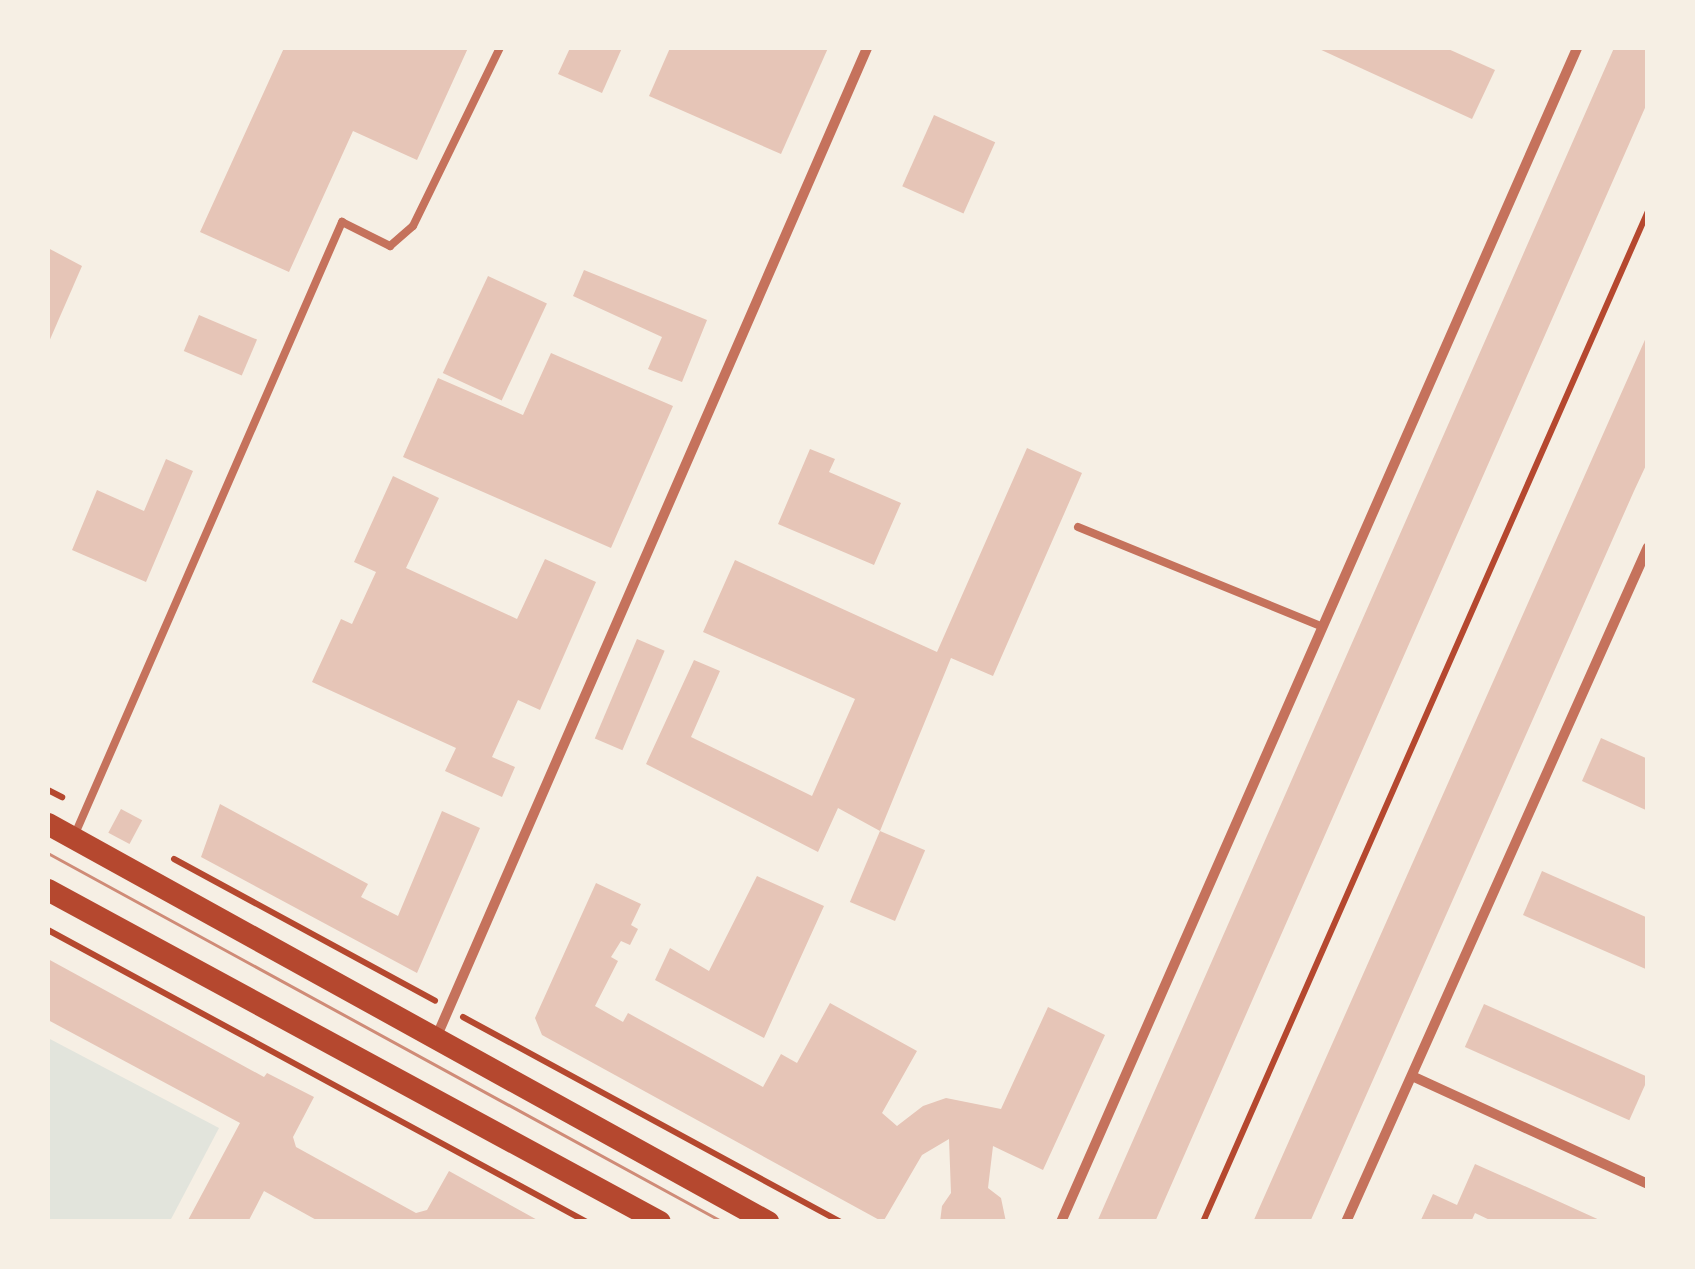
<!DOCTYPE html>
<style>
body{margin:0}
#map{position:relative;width:1695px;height:1269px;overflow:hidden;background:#f6efe4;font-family:"Crimson Pro",serif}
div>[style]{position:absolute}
.green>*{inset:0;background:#e2e4dc}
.building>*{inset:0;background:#e6c5b7;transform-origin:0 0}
.path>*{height:6px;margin:-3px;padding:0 3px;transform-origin:3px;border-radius:3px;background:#b5482f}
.service>*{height:8px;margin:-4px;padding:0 4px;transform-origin:4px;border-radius:4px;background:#c5725c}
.minor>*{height:10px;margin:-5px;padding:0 5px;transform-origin:5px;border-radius:5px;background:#c5725c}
.primary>*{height:22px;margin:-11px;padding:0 11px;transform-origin:11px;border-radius:11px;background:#b5482f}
.tram>*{height:2.5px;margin:-1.25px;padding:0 1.25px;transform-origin:1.25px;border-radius:1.25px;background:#cf8b77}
span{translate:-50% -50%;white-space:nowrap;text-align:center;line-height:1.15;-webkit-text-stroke:10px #f6efe4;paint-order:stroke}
.frame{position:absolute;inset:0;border:50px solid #f6efe4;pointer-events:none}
</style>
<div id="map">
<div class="green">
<div style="clip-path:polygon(48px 1038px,219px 1128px,170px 1221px,48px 1221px)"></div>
</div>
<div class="building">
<div style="clip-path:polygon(284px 48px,468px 48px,417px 160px,353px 131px,289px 272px,200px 232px)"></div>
<div style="clip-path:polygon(570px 48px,622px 48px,602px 93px,558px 74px)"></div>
<div style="clip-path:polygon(670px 48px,828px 48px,781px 154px,649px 96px)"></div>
<div style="clip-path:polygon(1317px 48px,1446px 48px,1495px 70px,1472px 119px)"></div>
<div style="clip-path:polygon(1614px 48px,1648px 48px,1648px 101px,1255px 994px,1155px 1222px,1097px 1222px)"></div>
<div style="left:934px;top:115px;width:67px;height:78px;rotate:24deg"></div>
<div style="clip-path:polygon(48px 248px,82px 266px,48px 344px)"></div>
<div style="clip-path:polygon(584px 270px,707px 320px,682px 382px,648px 369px,662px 337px,573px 296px)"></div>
<div style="left:488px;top:276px;width:65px;height:107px;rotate:25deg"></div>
<div style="left:199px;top:315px;width:63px;height:39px;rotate:23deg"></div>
<div style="clip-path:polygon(1648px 333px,1648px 461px,1634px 491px,1310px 1222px,1253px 1222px)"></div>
<div style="clip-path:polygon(551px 353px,673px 406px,611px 548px,403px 457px,438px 378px,523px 415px)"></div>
<div style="clip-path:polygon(1027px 448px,1082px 473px,993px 676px,951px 658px,880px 831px,838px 808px,818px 852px,646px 764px,694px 660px,720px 671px,691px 737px,812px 796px,855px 699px,703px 632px,735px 560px,937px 652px)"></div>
<div style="clip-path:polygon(810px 449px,835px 459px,829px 472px,901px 503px,874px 565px,778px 524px)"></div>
<div style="clip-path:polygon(166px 459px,193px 471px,146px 582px,72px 550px,97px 490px,144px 511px)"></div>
<div style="clip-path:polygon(393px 476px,439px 498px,406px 568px,517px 619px,545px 559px,596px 582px,540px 710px,518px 700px,492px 757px,515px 767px,502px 797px,445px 771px,456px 748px,312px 682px,341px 619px,352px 624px,376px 572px,354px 562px)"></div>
<div style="left:637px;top:639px;width:30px;height:108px;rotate:23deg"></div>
<div style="clip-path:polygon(1601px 738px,1648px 759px,1648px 811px,1582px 781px)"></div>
<div style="clip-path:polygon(220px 804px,368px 884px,361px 897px,398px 916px,442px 811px,480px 828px,417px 973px,201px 857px)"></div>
<div style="left:121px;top:809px;width:24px;height:27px;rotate:28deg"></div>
<div style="left:880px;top:831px;width:49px;height:77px;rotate:23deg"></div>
<div style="clip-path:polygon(1542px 871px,1648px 918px,1648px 970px,1523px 915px)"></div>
<div style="clip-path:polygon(757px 876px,824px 906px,764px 1038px,655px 980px,670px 948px,709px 971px)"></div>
<div style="clip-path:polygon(596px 883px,641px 904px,631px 925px,638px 929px,630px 945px,621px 941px,611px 957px,618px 961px,595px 1006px,623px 1022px,628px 1013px,763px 1087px,781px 1054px,797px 1063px,830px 1003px,917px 1051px,882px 1113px,897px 1126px,923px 1106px,946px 1098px,1001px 1109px,1048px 1007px,1105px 1035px,1043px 1170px,993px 1146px,988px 1188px,1001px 1198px,1006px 1222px,940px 1222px,942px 1206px,951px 1193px,949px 1139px,922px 1155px,883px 1222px,542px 1035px,535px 1018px)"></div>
<div style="clip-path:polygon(48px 959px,264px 1077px,267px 1073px,314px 1097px,293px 1137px,296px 1147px,416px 1213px,427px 1210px,449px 1171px,541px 1222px,320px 1222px,264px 1191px,248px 1222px,187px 1222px,240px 1123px,48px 1020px)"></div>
<div style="left:1484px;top:1004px;width:180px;height:47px;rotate:24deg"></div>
<div style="clip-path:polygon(1475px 1164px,1549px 1197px,1604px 1222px,1494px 1222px,1475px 1213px,1471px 1222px,1420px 1222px,1433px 1194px,1457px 1205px)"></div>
</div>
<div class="path">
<div style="left:48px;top:790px;width:16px;rotate:27deg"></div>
<div style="left:174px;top:859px;width:297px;rotate:28.5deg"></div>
<div style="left:48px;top:930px;width:613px;rotate:28.45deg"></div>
<div style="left:463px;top:1017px;width:429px;rotate:28.5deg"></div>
<div style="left:1203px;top:1222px;width:1105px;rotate:-66.24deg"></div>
</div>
<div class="service">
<div style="left:1078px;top:527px;width:262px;rotate:22.2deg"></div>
<div style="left:75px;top:834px;width:668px;rotate:-66.43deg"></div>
<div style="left:342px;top:222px;width:54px;rotate:26.6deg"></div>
<div style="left:390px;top:246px;width:30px;rotate:-41deg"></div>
<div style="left:413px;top:226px;width:198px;rotate:-64deg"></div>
</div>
<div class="minor">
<div style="left:436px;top:1038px;width:1080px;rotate:-66.47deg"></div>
<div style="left:1412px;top:1076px;width:260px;rotate:24.6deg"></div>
<div style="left:1061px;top:1222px;width:1282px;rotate:-66.27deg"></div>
<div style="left:1346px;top:1222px;width:739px;rotate:-65.9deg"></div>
</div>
<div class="primary">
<div style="left:48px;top:824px;width:823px;rotate:28.93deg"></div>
<div style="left:48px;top:890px;width:696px;rotate:28.48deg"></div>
</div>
<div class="tram">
<div style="left:48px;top:853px;width:769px;rotate:28.66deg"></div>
</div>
<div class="frame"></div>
</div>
